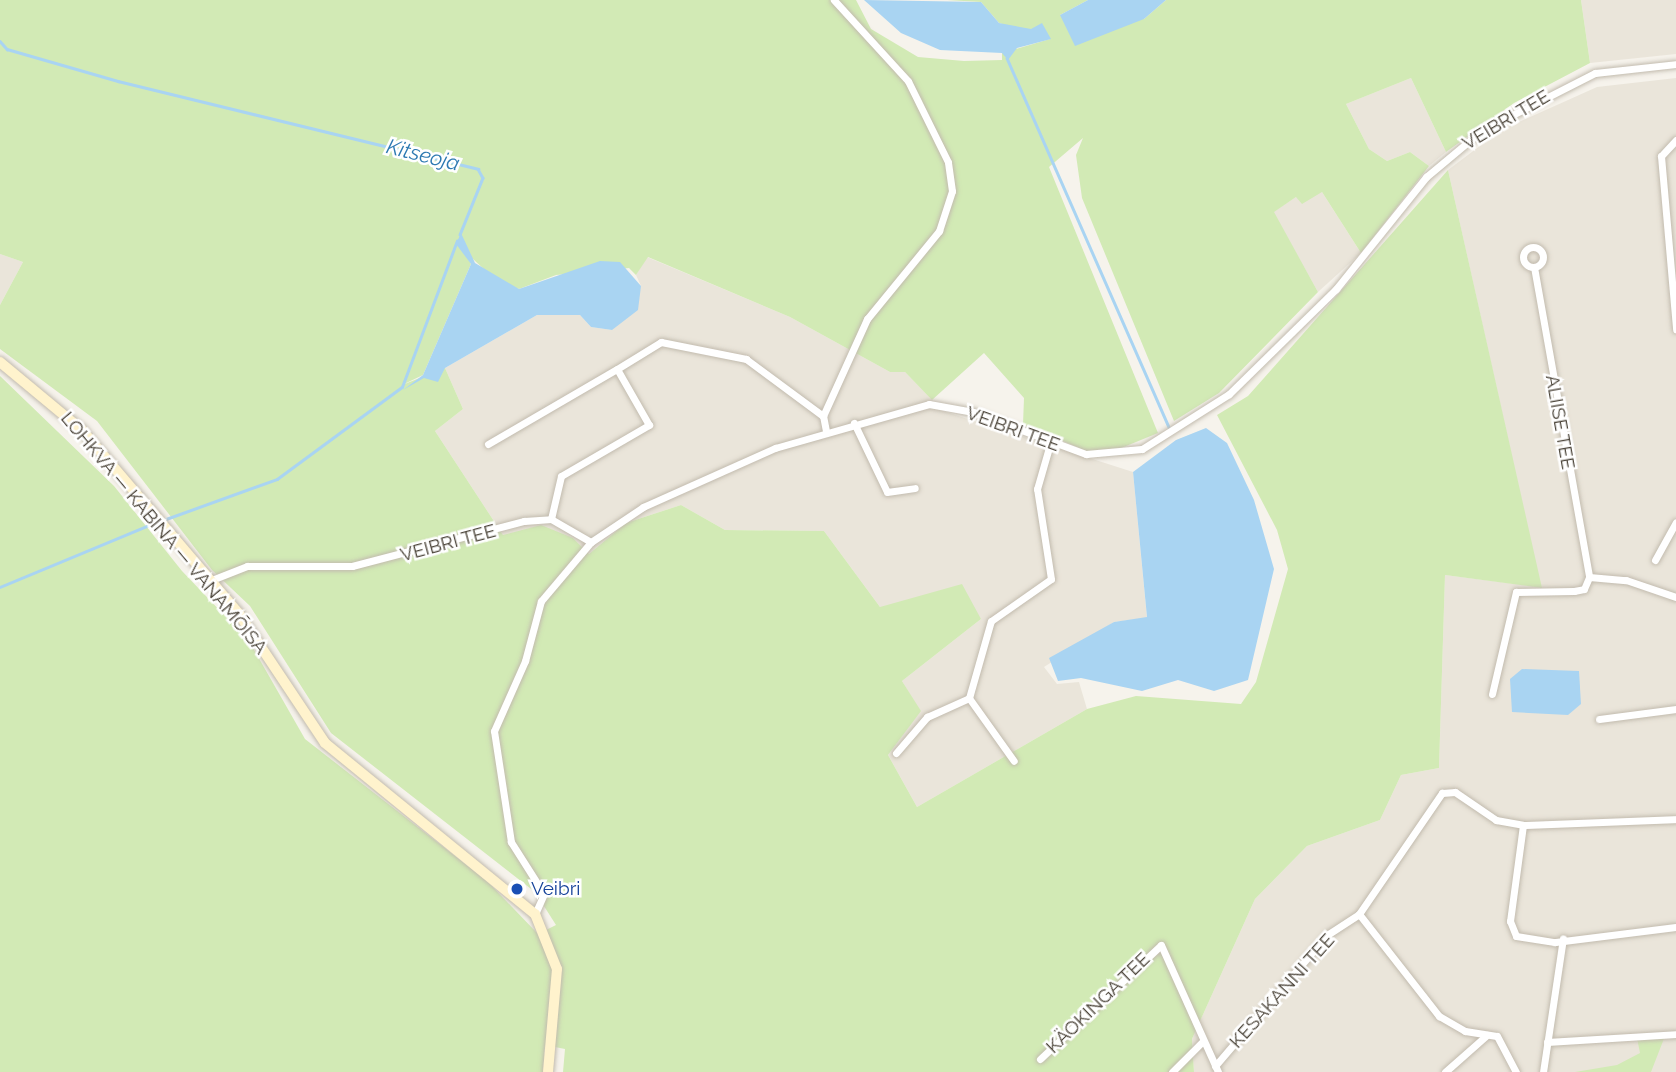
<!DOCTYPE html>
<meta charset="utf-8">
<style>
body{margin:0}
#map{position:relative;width:1676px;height:1072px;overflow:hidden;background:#f6f3ec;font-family:Raleway,sans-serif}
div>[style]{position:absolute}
.residential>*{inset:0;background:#eae5da}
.green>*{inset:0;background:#d2eab5}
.water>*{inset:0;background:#a9d4f2}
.stream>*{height:2.5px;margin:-1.25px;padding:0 1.25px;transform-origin:1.25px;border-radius:1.25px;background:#a9d4f2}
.roads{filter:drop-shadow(0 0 2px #c2bbae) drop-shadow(0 0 2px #c2bbae)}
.street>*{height:7px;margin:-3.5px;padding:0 3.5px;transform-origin:3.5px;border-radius:3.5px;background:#fff}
.street>.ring{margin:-3.5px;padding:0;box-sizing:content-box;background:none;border:7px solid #fff;border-radius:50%}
.secondary>*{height:10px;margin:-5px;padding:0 5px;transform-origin:5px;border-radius:5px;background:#fff3cd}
.dots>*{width:19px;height:19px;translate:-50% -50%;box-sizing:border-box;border:4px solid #fff;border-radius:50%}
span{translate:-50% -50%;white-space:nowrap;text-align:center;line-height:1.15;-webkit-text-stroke:5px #fff;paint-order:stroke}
.street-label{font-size:19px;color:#4b4439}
.transit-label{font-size:19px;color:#164399}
.left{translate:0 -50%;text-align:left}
.water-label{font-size:21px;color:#2e7ab2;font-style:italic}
</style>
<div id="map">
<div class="residential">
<div style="clip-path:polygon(1581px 0,1676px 0,1676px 54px,1590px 63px)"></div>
<div style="clip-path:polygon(1411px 78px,1446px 152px,1429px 166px,1410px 152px,1387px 161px,1369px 149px,1346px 104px)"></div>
<div style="clip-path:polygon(1676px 78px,1676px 1072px,1194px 1072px,1192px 1039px,1255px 899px,1307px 846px,1380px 820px,1401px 775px,1439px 768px,1445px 575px,1541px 587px,1448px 170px,1501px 130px,1597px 87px)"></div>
<div style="clip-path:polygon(1322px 192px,1361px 253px,1318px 292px,1273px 212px,1296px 197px)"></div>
<div style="clip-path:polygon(0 254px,23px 262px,0 305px)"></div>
<div style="clip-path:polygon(647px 257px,790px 317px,890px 372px,905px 372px,943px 411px,1133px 472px,1147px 618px,1114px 622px,1044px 667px,1057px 684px,1079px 682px,1087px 709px,917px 807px,888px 755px,920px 711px,902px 681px,981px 619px,880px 607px,824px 531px,725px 530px,681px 505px,626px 523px,589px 554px,573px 538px,503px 535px,435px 431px,463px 409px,445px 368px,537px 315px,580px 315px,591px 327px,612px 330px,641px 286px,636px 275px)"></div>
</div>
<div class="green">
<div style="clip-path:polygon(0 0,856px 0,871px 29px,918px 57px,964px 61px,1002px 60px,1002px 53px,1050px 39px,999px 23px,981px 2px,947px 0,1088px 0,1060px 15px,1144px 19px,1166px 0,1581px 0,1590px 63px,1514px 103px,1446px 152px,1411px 78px,1346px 104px,1369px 149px,1387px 161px,1410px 152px,1429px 166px,1361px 253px,1322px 192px,1302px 204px,1296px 197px,1274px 212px,1318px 292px,1219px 393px,1174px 421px,1082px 198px,1076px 155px,1083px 138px,1049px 167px,1158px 433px,1114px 451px,1091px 453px,1023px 424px,1024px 398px,984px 353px,932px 400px,905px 372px,890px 372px,790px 317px,648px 257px,636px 275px,629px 268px,556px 275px,519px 289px,497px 281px,462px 249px,471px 264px,423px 375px,402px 385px,445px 368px,463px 409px,435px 431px,503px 535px,541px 525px,573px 538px,589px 554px,626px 523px,681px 505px,725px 530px,824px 531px,880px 607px,962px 584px,981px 619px,902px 681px,921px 711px,888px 755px,917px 807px,1087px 709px,1136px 696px,1241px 704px,1256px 682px,1288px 569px,1277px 530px,1217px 415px,1248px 396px,1448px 170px,1542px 588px,1445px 575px,1439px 768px,1401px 775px,1380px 820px,1307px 846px,1255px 899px,1192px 1039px,1194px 1072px,563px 1072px,565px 1049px,545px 1045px,543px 1072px,0 1072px,0 376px,114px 486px,182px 571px,249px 641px,305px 739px,487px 881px,538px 934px,556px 925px,535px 892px,331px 733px,250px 606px,212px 570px,97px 421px,0 349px,0 305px,23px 262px,0 254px)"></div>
<div style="clip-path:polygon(1665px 1036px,1651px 1072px,1575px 1072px,1617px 1065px,1640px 1053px,1637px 1038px)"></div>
</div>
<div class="water">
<div style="clip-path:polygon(864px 0,981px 2px,999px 23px,1031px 29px,1042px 23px,1051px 39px,1017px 48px,1008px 60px,1002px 53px,940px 50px,901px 33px)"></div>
<div style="clip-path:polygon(1088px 0,1166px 0,1144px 19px,1075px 46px,1060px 15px)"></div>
<div style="clip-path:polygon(461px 233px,475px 263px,519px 289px,600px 261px,620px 262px,641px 286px,638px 310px,612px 330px,591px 327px,580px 315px,537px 315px,445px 368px,438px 382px,424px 378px,403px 390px,423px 375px,471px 264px,456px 244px)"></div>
<div style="clip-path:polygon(1206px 428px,1227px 443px,1254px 500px,1274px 569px,1248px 680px,1214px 691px,1178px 680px,1142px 691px,1081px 678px,1058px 681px,1049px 658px,1114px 622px,1147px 617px,1133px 472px,1176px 440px)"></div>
<div style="clip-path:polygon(1522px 669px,1579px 671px,1581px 704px,1568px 715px,1512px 712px,1510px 679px)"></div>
</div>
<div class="stream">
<div style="left:0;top:41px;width:11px;rotate:49deg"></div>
<div style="left:7px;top:49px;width:116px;rotate:16.1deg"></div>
<div style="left:118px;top:81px;width:371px;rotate:13.7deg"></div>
<div style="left:478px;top:169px;width:10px;rotate:61deg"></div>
<div style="left:483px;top:178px;width:61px;rotate:112deg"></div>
<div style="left:1007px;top:58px;width:403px;rotate:66.3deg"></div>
<div style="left:166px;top:519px;width:118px;rotate:-19.8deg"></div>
<div style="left:277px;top:479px;width:155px;rotate:-36.4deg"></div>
<div style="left:402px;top:387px;width:156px;rotate:-69.4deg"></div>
<div style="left:0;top:587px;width:164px;rotate:-22.6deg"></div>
</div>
<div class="roads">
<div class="street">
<div style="left:1676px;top:140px;width:22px;rotate:133deg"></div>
<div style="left:1661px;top:156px;width:174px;rotate:85deg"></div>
<div class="ring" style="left:1523px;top:247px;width:13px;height:13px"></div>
<div style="left:1534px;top:267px;width:315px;rotate:79.9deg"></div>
<div style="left:854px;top:423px;width:76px;rotate:64.4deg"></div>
<div style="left:887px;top:492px;width:28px;rotate:-8deg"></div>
<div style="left:826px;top:431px;width:15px;rotate:-101deg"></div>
<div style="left:823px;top:416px;width:107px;rotate:-65.6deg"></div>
<div style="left:867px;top:319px;width:114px;rotate:-50.7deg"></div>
<div style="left:939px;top:231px;width:42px;rotate:-72deg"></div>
<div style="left:952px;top:191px;width:29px;rotate:-98deg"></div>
<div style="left:948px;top:162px;width:90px;rotate:-116.3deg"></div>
<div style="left:908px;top:81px;width:110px;rotate:-132.4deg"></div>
<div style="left:488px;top:444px;width:149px;rotate:-30.2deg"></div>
<div style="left:551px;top:519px;width:44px;rotate:-76.9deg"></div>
<div style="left:561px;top:476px;width:102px;rotate:-30.1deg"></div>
<div style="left:649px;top:425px;width:64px;rotate:-119.7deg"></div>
<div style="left:617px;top:369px;width:52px;rotate:-31.5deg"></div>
<div style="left:661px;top:342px;width:87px;rotate:11.3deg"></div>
<div style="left:746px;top:359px;width:96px;rotate:36.5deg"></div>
<div style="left:1655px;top:560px;width:43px;rotate:-61.1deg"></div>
<div style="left:1589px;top:577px;width:37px;rotate:5deg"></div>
<div style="left:1626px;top:580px;width:53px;rotate:18.8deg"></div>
<div style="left:209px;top:581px;width:41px;rotate:-21.5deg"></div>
<div style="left:247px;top:566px;width:105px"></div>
<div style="left:352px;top:566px;width:178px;rotate:-14.7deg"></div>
<div style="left:524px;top:521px;width:27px;rotate:-4deg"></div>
<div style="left:551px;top:519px;width:46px;rotate:29.9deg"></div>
<div style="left:591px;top:542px;width:63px;rotate:-33.9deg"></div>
<div style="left:643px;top:507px;width:145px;rotate:-24.1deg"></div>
<div style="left:775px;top:448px;width:160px;rotate:-15.9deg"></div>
<div style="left:929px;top:404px;width:45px;rotate:10.3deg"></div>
<div style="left:973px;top:412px;width:121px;rotate:20.4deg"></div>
<div style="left:1086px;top:454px;width:56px;rotate:-5.1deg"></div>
<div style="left:1142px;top:449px;width:103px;rotate:-32.3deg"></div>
<div style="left:1229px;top:394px;width:150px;rotate:-44.5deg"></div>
<div style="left:1336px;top:289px;width:144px;rotate:-51.2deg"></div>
<div style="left:1426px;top:177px;width:72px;rotate:-39.9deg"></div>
<div style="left:1481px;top:131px;width:128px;rotate:-27deg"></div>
<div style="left:1595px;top:73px;width:81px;rotate:-6.3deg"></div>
<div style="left:1492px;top:694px;width:105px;rotate:-76.8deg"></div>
<div style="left:1516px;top:592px;width:58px;rotate:-1deg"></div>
<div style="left:1574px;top:591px;width:10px;rotate:-11deg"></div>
<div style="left:1584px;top:589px;width:13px;rotate:-67deg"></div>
<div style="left:969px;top:698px;width:77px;rotate:54.5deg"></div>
<div style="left:1599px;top:719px;width:78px;rotate:-7.4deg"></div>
<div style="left:896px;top:753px;width:48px;rotate:-49.3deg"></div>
<div style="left:927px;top:717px;width:46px;rotate:-24.3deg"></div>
<div style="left:969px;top:698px;width:80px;rotate:-74.1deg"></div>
<div style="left:991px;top:621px;width:73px;rotate:-35deg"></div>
<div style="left:1051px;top:579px;width:91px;rotate:-98.8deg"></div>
<div style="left:1037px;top:489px;width:47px;rotate:-73.9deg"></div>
<div style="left:1523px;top:825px;width:97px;rotate:97.7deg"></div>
<div style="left:1510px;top:921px;width:16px;rotate:68deg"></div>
<div style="left:1516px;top:936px;width:39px;rotate:9deg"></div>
<div style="left:1555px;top:942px;width:122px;rotate:-7.1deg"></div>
<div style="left:535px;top:914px;width:22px;rotate:-66deg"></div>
<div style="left:544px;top:894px;width:62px;rotate:-122.4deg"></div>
<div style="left:511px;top:842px;width:112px;rotate:-98.7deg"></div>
<div style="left:494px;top:731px;width:77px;rotate:-66.1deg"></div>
<div style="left:525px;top:661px;width:62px;rotate:-75.1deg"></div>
<div style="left:541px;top:601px;width:77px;rotate:-49.7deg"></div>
<div style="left:1359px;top:914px;width:130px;rotate:51.9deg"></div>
<div style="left:1439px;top:1016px;width:30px;rotate:30deg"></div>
<div style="left:1465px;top:1031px;width:32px;rotate:9deg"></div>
<div style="left:1497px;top:1036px;width:41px;rotate:62.2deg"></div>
<div style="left:1547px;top:1042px;width:129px;rotate:-3.5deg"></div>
<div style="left:1040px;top:1059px;width:166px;rotate:-43.3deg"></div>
<div style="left:1161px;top:945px;width:139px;rotate:65.8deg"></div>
<div style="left:1215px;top:1066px;width:172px;rotate:-49.5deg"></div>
<div style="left:1327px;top:935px;width:38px;rotate:-33deg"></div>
<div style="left:1359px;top:914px;width:147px;rotate:-55.6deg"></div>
<div style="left:1442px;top:793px;width:13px;rotate:-4deg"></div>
<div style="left:1455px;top:792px;width:50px;rotate:34.3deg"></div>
<div style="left:1496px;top:820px;width:27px;rotate:10deg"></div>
<div style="left:1523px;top:825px;width:153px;rotate:-2.2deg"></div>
<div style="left:1172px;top:1072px;width:44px;rotate:-45deg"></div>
<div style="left:1445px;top:1072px;width:56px;rotate:-41.4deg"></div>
<div style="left:1543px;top:1072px;width:135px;rotate:-81.5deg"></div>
</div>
<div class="secondary">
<div style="left:0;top:362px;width:107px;rotate:39.7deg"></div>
<div style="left:82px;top:430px;width:242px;rotate:49.5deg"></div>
<div style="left:239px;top:614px;width:155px;rotate:56.3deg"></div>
<div style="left:325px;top:743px;width:271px;rotate:39.2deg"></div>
<div style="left:535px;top:914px;width:59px;rotate:68.2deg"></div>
<div style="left:557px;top:969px;width:103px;rotate:95deg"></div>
</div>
</div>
<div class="dots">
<div style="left:517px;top:889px;background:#1a4fb4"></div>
</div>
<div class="street-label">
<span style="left:1506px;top:120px;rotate:-31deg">VEIBRI TEE</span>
<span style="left:1560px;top:422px;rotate:80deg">ALIISE TEE</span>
<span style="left:1013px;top:429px;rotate:20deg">VEIBRI TEE</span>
<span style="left:164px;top:533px;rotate:50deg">LOHKVA — KABINA — VANAMÕISA</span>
<span style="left:448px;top:543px;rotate:-15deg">VEIBRI TEE</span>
<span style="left:1282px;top:991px;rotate:-48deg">KESAKANNI TEE</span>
<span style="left:1098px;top:1003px;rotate:-44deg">KÄOKINGA TEE</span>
</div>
<div class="transit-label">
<span class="left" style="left:531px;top:889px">Veibri</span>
</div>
<div class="water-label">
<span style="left:423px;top:155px;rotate:14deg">Kitseoja</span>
</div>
</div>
